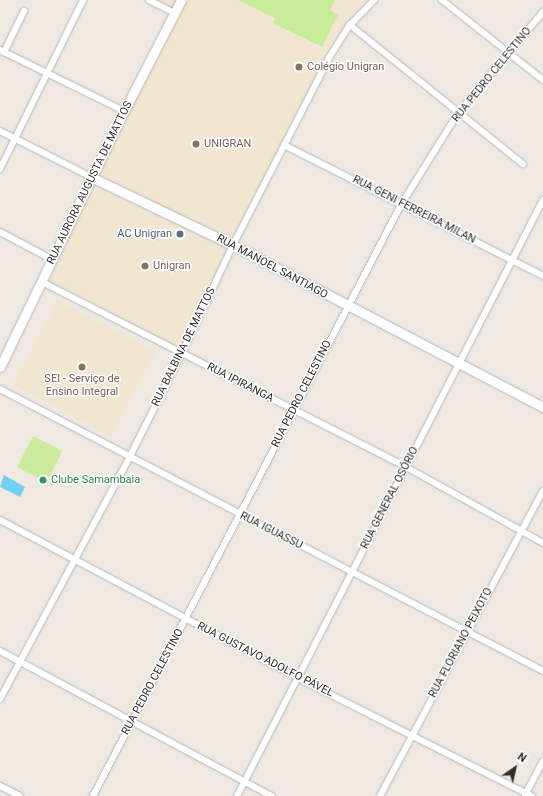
<!DOCTYPE html>
<meta charset="utf-8">
<style>
body{margin:0}
#map{position:relative;width:543px;height:796px;overflow:hidden;background:#efe9e1;font-family:Roboto,sans-serif}
div>[style]{position:absolute}
.education>*{inset:0;background:#f0e6d1;transform-origin:0 0}
.pitch>*{inset:0;background:#c9ec9a;transform-origin:0 0}
.water>*{inset:0;background:#75cff0}
.roads{filter:drop-shadow(0 0 1px #b4b7c1) drop-shadow(0 0 1px #b4b7c1)}
.street>*{height:6px;margin:-3px;padding:0 3px;transform-origin:3px;border-radius:3px;background:#fff}
.secondary>*{height:9px;margin:-4.5px;padding:0 4.5px;transform-origin:4.5px;border-radius:4.5px;background:#fff}
.dots>*{width:11px;height:11px;translate:-50% -50%;box-sizing:border-box;border:2px solid #fff;border-radius:50%}
span{translate:-50% -50%;white-space:nowrap;text-align:center;line-height:1.15;-webkit-text-stroke:3px #fff;paint-order:stroke}
.education-label{font-size:11px;color:#785e54}
.left{translate:0 -50%;text-align:left}
.street-label{font-size:11px;color:#2e2e2e}
.service-label{font-size:11px;color:#4e5e75}
.right{translate:-100% -50%;text-align:right}
.leisure-label{font-size:11px;color:#27864d}
.north{position:absolute;left:495px;top:748px;width:40px;height:40px;-webkit-text-stroke:3px #fff;paint-order:stroke;rotate:34deg;font-size:11px;font-weight:700;line-height:16px;text-align:center;color:#2e2e2e}
.north::after{content:'';display:block;margin:auto;width:14px;height:18px;background:#2e2e2e;clip-path:polygon(50% 0,100% 100%,50% 72%,0 100%)}
</style>
<div id="map">
<div class="education">
<div style="clip-path:polygon(149px 0,374px 0,350px 25px,329px 58px,182px 353px,42px 282px,173px 13px)"></div>
<div style="left:58px;top:300px;width:110px;height:96px;rotate:28deg"></div>
</div>
<div class="pitch">
<div style="clip-path:polygon(238px 0,335px 0,330px 10px,338px 15px,322px 47px,273px 23px,275px 18px)"></div>
<div style="left:33px;top:436px;width:33px;height:35px;rotate:27deg"></div>
</div>
<div class="water">
<div style="clip-path:polygon(4px 475px,25px 487px,20px 497px,0 487px)"></div>
</div>
<div class="roads">
<div class="street">
<div style="left:149px;top:0;width:28px;rotate:27deg"></div>
<div style="left:442px;top:0;width:129px;rotate:38.4deg"></div>
<div style="left:350px;top:25px;width:222px;rotate:38.8deg"></div>
<div style="left:0;top:50px;width:138px;rotate:26.2deg"></div>
<div style="left:4px;top:52px;width:46px;rotate:-64deg"></div>
<div style="left:0;top:131px;width:104px;rotate:26.8deg"></div>
<div style="left:284px;top:145px;width:290px;rotate:26.8deg"></div>
<div style="left:0;top:169px;width:188px;rotate:-63.8deg"></div>
<div style="left:0;top:232px;width:60px;rotate:27.8deg"></div>
<div style="left:42px;top:282px;width:408px;rotate:26.9deg"></div>
<div style="left:406px;top:467px;width:157px;rotate:29deg"></div>
<div style="left:0;top:389px;width:612px;rotate:27.44deg"></div>
<div style="left:0;top:520px;width:337px;rotate:27.9deg"></div>
<div style="left:298px;top:678px;width:262px;rotate:26.8deg"></div>
<div style="left:0;top:651px;width:308px;rotate:28.1deg"></div>
<div style="left:0;top:699px;width:273px;rotate:-61.8deg"></div>
<div style="left:129px;top:458px;width:118px;rotate:-63.2deg"></div>
<div style="left:182px;top:353px;width:119px;rotate:-64.7deg"></div>
<div style="left:233px;top:245px;width:210px;rotate:-62.8deg"></div>
<div style="left:329px;top:58px;width:39px;rotate:-58deg"></div>
<div style="left:350px;top:25px;width:35px;rotate:-46deg"></div>
<div style="left:0;top:786px;width:22px;rotate:27deg"></div>
<div style="left:525px;top:795px;width:38px;rotate:-62deg"></div>
<div style="left:93px;top:796px;width:669px;rotate:-62.48deg"></div>
<div style="left:402px;top:203px;width:106px;rotate:-58.1deg"></div>
<div style="left:458px;top:113px;width:132px;rotate:-49.9deg"></div>
<div style="left:237px;top:796px;width:670px;rotate:-62.82deg"></div>
<div style="left:380px;top:796px;width:346px;rotate:-61.9deg"></div>
</div>
<div class="secondary">
<div style="left:93px;top:178px;width:155px;rotate:25.6deg"></div>
<div style="left:233px;top:245px;width:350px;rotate:27.6deg"></div>
<div style="left:0;top:367px;width:284px;rotate:-64.2deg"></div>
<div style="left:124px;top:111px;width:125px;rotate:-62.8deg"></div>
</div>
</div>
<div class="dots">
<div style="left:299px;top:67px;background:#8d6e63"></div>
<div style="left:196px;top:144px;background:#8d6e63"></div>
<div style="left:180px;top:234px;background:#5c6f8a"></div>
<div style="left:145px;top:266px;background:#8d6e63"></div>
<div style="left:82px;top:367px;background:#8d6e63"></div>
<div style="left:43px;top:480px;background:#2e9e5b"></div>
</div>
<div class="education-label">
<span class="left" style="left:307px;top:67px">Colégio Unigran</span>
<span class="left" style="left:204px;top:144px">UNIGRAN</span>
<span class="left" style="left:153px;top:266px">Unigran</span>
<span style="left:82px;top:386px">SEI - Serviço de<br>Ensino Integral</span>
</div>
<div class="street-label">
<span style="left:492px;top:75px;rotate:-51deg">RUA PEDRO CELESTINO</span>
<span style="left:90px;top:183px;rotate:-64deg">RUA AURORA AUGUSTA DE MATTOS</span>
<span style="left:414px;top:210px;rotate:27deg">RUA GENI FERREIRA MILAN</span>
<span style="left:272px;top:267px;rotate:28deg">RUA MANOEL SANTIAGO</span>
<span style="left:184px;top:347px;rotate:-64deg">RUA BALBINA DE MATTOS</span>
<span style="left:240px;top:383px;rotate:27deg">RUA IPIRANGA</span>
<span style="left:302px;top:394px;rotate:-63deg">RUA PEDRO CELESTINO</span>
<span style="left:390px;top:498px;rotate:-63deg">RUA GENERAL OSÓRIO</span>
<span style="left:271px;top:531px;rotate:27deg">RUA IGUASSU</span>
<span style="left:461px;top:643px;rotate:-62deg">RUA FLORIANO PEIXOTO</span>
<span style="left:265px;top:660px;rotate:27deg">RUA GUSTAVO ADOLFO PÁVEL</span>
<span style="left:153px;top:682px;rotate:-62deg">RUA PEDRO CELESTINO</span>
</div>
<div class="service-label">
<span class="right" style="left:172px;top:234px">AC Unigran</span>
</div>
<div class="leisure-label">
<span class="left" style="left:51px;top:480px">Clube Samambaia</span>
</div>
<div class="north">N</div>
</div>
